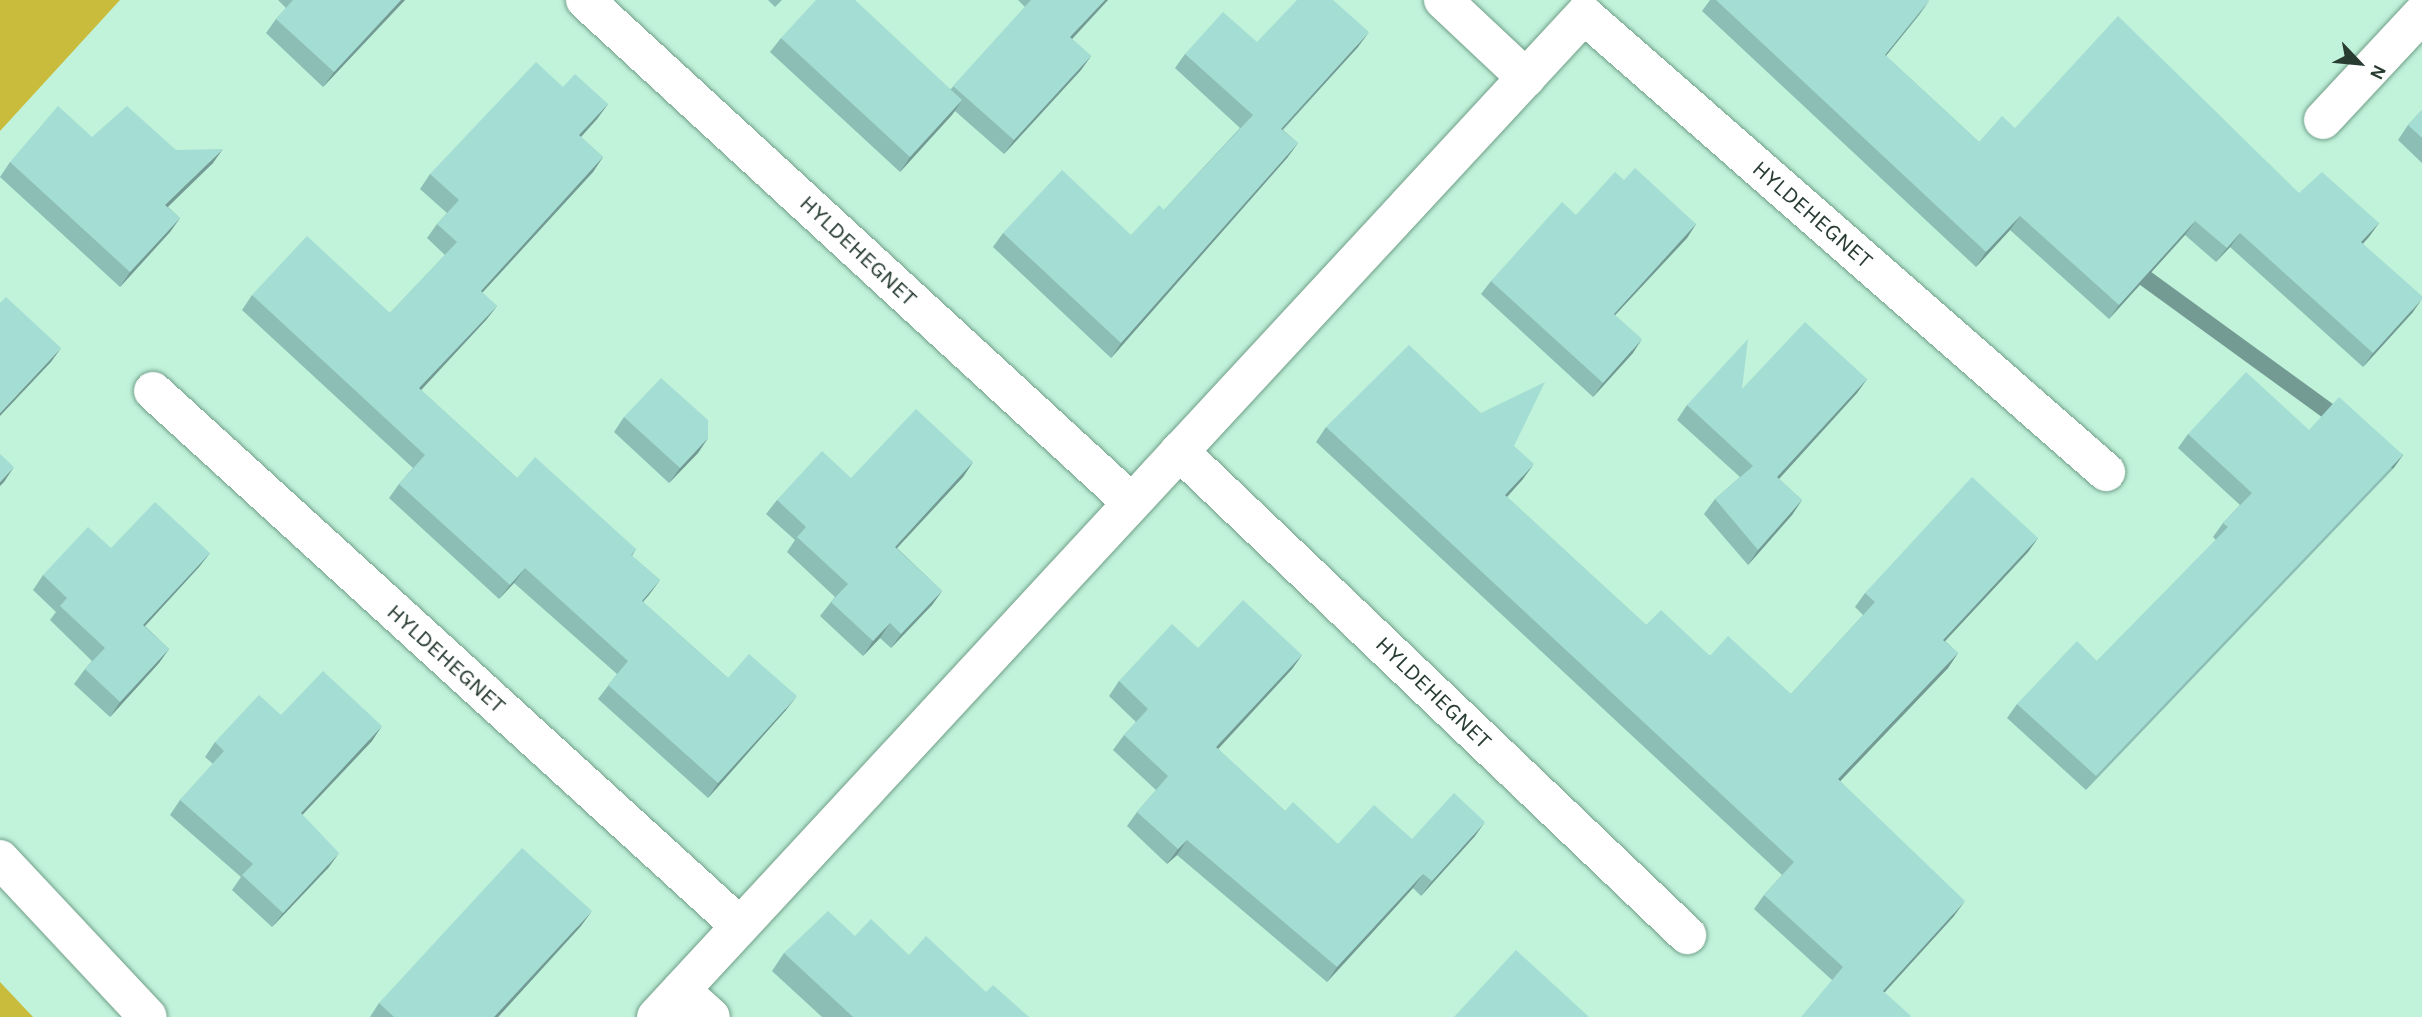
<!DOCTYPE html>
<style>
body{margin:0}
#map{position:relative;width:2422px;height:1017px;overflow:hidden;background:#c1f2da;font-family:Karla,sans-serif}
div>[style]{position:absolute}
.green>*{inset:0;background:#c9bc3d}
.roads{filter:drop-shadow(0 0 2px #709e88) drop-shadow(0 0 2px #709e88)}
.minor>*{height:38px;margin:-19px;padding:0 19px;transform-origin:19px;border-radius:19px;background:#fff}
.tertiary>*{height:38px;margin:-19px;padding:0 19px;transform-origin:19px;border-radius:19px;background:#fff}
.wall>*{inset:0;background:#8dbeb5}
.shaded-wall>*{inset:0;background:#739b94;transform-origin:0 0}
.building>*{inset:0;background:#a4ddd3}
span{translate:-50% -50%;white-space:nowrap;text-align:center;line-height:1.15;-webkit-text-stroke:7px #fff;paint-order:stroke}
.street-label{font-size:23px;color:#283c32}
.north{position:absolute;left:2324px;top:28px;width:70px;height:70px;-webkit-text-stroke:5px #fff;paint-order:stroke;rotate:116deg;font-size:19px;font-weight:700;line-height:28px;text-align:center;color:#283c32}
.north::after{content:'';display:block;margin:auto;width:24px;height:32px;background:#283c32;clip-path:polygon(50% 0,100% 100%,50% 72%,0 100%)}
</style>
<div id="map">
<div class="green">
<div style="clip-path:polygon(0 0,120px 0,0 131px)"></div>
<div style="clip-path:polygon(0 982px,33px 1017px,0 1017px)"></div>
</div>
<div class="roads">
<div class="minor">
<div style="left:585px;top:0;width:743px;rotate:42.6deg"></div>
<div style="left:1443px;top:0;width:114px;rotate:43.2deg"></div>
<div style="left:2323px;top:120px;width:145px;rotate:-47deg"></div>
<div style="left:153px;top:391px;width:794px;rotate:42.35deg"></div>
<div style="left:1179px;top:451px;width:702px;rotate:43.61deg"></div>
<div style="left:681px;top:990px;width:40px;rotate:42deg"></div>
<div style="left:656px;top:1017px;width:1366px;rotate:-47.2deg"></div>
<div style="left:1584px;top:15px;width:694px;rotate:41.2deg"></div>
</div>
<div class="tertiary">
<div style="left:0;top:859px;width:216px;rotate:46.9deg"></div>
</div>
</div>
<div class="wall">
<div style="clip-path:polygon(278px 0,405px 0,323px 87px,266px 33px,276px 19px,286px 8px)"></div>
<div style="clip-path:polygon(768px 0,782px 0,775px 7px)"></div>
<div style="clip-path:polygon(1018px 0,1108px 0,1072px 39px,1091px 56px,1081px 70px,1004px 154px,955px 111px,900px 172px,770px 52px,781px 38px,951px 89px,1025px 7px)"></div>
<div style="clip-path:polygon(1710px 0,1929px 0,1919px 15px,1886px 56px,1979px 142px,2015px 128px,2299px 193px,2379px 223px,2363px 244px,2413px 312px,2363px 367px,2230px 247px,2216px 262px,2185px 235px,2109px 319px,2010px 230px,1976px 267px,1702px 11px)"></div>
<div style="clip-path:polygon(1257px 42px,1358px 47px,1283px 130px,1298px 143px,1287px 158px,1111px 358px,993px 247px,1003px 233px,1131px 235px,1164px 210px,1240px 128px,1175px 68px,1185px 54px)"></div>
<div style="clip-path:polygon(563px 87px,608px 104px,597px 119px,581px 137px,603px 157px,593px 172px,482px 293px,497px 306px,486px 320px,421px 390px,517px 478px,636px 549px,632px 556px,660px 580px,643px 602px,728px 678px,786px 710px,708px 798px,598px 699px,617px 674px,514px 583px,499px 599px,389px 498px,399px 484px,413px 468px,242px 310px,252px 295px,390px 313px,445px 255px,427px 238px,437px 224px,447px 213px,420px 189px,430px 174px)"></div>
<div style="clip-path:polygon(2422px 110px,2422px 163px,2398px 140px,2408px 125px)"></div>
<div style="clip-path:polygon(92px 137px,176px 150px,213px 163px,168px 207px,180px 218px,170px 232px,120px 287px,0 177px,10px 162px)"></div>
<div style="clip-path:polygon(1624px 180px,1696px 224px,1687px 238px,1615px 315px,1633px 353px,1593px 397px,1481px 294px,1491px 281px,1576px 215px)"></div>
<div style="clip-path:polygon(1867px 379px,1857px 393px,1779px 479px,1802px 500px,1792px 515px,1748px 565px,1704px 514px,1715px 499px,1740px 477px,1677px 420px,1687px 405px,1742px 389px)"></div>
<div style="clip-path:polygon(624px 417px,708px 438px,698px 453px,669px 483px,614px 432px)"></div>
<div style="clip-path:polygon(1326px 427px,1514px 446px,1523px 479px,1507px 497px,1646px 625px,1791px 694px,1863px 615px,1855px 607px,1865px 593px,2038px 538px,2028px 552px,1945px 641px,1958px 653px,1948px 668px,1840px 781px,1954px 916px,1885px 992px,1832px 980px,1754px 909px,1764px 895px,1782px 875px,1316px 442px)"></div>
<div style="clip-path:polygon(2309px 430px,2403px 455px,2393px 469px,2086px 790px,2007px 718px,2017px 704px,2097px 661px,2216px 540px,2213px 537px,2223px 523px,2240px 505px,2178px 448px,2188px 434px)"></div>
<div style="clip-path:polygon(973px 462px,963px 477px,897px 548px,942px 591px,932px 605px,891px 648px,880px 638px,863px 656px,820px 616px,835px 597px,787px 552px,795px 540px,766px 514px,777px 500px,851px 478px)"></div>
<div style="clip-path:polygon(111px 548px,210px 553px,199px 567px,145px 626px,169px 649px,159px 663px,110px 717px,74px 684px,85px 669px,92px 661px,50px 620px,56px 612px,33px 590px,43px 575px)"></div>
<div style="clip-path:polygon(1198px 648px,1302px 655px,1292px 669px,1218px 749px,1285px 811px,1338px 844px,1475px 836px,1421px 896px,1413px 888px,1327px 982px,1177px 855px,1167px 864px,1127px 826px,1137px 812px,1156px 790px,1113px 750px,1124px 735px,1136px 722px,1109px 696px,1119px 681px)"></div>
<div style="clip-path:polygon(281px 715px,372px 741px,302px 815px,329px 867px,272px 927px,232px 890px,241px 877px,170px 815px,180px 800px,213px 764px,205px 757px,215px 742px)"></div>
<div style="clip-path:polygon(581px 926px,498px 1017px,370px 1017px,379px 1003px)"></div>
<div style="clip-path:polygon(855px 936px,909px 955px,986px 992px,1029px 1017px,822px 1017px,772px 971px,784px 953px)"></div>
</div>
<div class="shaded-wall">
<div style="clip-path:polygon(401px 0,405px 0,323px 87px,334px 72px)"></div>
<div style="clip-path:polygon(1105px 0,1108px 0,1060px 52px,1070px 37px)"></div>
<div style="clip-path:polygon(1930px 1px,1919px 15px,1875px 69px,1885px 55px)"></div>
<div style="clip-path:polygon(1369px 32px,1358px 47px,1270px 143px,1281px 129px)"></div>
<div style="clip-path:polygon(1091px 56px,1081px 70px,1004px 154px,1014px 140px)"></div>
<div style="clip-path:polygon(962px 100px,952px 115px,900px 172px,910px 157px)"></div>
<div style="clip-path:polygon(608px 104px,597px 119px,569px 150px,579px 135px)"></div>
<div style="clip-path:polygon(1298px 143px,1287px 158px,1111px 358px,1121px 343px)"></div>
<div style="clip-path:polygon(223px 149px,213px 163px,155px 219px,165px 205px)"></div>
<div style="clip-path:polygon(603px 157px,593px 172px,470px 306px,481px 291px)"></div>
<div style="clip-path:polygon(2020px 216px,2010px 230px,1976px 267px,1986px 252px)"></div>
<div style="clip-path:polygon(180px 218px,170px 232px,120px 287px,130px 272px)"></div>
<div style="clip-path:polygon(2195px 221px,2185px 235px,2109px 319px,2119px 305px)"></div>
<div style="clip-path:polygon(2379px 223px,2369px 237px,2351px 256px,2361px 242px)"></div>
<div style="clip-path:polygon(1696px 224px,1687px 238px,1604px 327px,1614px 314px)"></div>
<div style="clip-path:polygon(2240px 233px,2230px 247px,2216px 262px,2227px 248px)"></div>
<div style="clip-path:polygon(2422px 299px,2413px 312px,2363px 367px,2373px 353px)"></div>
<div style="clip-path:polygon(497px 306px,486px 320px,409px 403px,419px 388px)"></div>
<div style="clip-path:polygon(1642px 339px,1633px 353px,1593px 397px,1603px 383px)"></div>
<div style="clip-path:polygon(61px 348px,51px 362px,0 416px,0 413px)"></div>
<div style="clip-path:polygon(1867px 379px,1857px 393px,1767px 492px,1777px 477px)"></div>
<div style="clip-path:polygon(708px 438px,698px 453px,669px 483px,680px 468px)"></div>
<div style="left:2403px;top:455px;width:17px;height:444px;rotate:126deg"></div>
<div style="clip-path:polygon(973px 462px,963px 477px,885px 561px,895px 547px)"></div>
<div style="clip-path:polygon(1534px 464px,1523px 479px,1495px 510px,1505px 495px)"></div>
<div style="clip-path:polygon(14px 467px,4px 482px,0 486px,0 482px)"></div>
<div style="clip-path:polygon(1802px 500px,1792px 515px,1748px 565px,1758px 550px)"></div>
<div style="clip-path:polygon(2038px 538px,2028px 552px,1933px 654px,1943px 640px)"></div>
<div style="clip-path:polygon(210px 553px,199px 567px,133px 639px,143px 625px)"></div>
<div style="clip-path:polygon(525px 568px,514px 583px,499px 599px,510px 585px)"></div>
<div style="clip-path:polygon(660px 580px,649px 595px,631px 615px,642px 601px)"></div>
<div style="clip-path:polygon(942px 591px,932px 605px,891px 648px,901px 634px)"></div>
<div style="clip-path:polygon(890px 623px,880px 638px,863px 656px,873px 641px)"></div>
<div style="clip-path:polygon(169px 649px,159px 663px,110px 717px,120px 702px)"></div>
<div style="clip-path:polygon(1958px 653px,1948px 668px,1828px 794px,1838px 779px)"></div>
<div style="clip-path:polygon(1302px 655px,1292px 669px,1206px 762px,1216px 747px)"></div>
<div style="clip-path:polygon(797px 696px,786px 710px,708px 798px,718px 783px)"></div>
<div style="clip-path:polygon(382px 726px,372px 741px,290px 828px,301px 813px)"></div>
<div style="clip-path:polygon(1485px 822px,1475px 836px,1421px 896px,1432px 881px)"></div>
<div style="clip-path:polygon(1187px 840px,1177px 855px,1167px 864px,1178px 849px)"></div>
<div style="clip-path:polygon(339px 853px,329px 867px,272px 927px,283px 913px)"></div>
<div style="clip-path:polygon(1423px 874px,1413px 888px,1327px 982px,1337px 967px)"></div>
<div style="clip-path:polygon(1965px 901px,1954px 916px,1873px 1005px,1883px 991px)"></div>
<div style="clip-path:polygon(592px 911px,581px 926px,498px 1017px,494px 1017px)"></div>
</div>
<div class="building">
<div style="clip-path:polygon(293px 0,401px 0,334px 72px,276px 19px)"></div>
<div style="clip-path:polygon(816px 0,855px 0,962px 100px,910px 157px,781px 38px)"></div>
<div style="clip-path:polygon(1031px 0,1105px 0,1070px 37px,1091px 56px,1014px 140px,953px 86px)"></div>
<div style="clip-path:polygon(1297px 0,1333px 0,1369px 32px,1281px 129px,1298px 143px,1121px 343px,1003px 233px,1062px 170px,1131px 235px,1159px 205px,1164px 210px,1253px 115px,1185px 54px,1223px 12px,1257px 42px)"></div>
<div style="clip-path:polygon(1716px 0,1929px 0,1885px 55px,1979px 142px,2002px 116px,2015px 128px,2118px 16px,2299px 193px,2322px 172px,2379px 223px,2361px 242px,2422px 296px,2422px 299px,2373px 353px,2240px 233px,2227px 248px,2195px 221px,2119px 305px,2020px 216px,1986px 252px)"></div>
<div style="clip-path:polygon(536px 62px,563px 87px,575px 74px,608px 104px,579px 135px,603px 157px,481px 291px,497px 306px,419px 388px,517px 478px,535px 457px,636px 549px,631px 555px,660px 580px,642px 601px,728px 678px,749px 654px,797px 696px,718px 783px,608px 685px,628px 661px,525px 568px,510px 585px,399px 484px,425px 455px,252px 295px,307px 236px,390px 313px,457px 242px,437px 224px,459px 200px,430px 174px)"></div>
<div style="clip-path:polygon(58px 106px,92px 137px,127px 106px,176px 150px,223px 149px,165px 205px,180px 218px,130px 272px,10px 162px)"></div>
<div style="clip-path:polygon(2422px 110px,2422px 138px,2408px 125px)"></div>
<div style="clip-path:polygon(1635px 168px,1696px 224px,1614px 314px,1642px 339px,1603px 383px,1491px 281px,1562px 202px,1576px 215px,1615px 172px,1624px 180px)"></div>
<div style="clip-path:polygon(6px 297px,61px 348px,0 413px,0 303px)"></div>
<div style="clip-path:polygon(1805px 322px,1867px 379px,1777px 477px,1802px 500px,1758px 550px,1715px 499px,1753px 466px,1687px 405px,1748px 339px,1742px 389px)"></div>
<div style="clip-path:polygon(1409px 345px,1481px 413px,1545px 382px,1514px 446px,1534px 464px,1505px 495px,1646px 625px,1661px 610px,1710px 656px,1728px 636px,1791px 694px,1875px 602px,1865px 593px,1972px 477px,2038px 538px,1943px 640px,1958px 653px,1838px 779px,1965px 901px,1883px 991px,1911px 1016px,1910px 1017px,1801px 1017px,1843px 967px,1764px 895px,1794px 862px,1326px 427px)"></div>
<div style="clip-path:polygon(2246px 372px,2309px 430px,2339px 397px,2403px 455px,2096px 776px,2017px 704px,2077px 641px,2097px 661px,2228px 527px,2223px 523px,2252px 493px,2188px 434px)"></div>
<div style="clip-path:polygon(661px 378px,708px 420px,708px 438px,680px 468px,624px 417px)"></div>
<div style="clip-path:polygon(916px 409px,973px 462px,895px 547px,942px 591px,901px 634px,890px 623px,873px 641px,831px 602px,848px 584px,797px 537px,806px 527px,777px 500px,822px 451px,851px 478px)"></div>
<div style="clip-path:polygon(0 454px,14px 467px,0 482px)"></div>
<div style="clip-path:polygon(155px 502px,210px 553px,143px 625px,169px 649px,120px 702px,85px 669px,105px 648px,60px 606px,67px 598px,43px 575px,88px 527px,111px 548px)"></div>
<div style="clip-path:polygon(1243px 600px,1302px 655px,1216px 747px,1285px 811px,1293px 802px,1338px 844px,1374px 805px,1412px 839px,1454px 793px,1485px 822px,1432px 881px,1423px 874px,1337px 967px,1187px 840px,1178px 849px,1137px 812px,1168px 776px,1124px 735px,1148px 709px,1119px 681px,1172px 624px,1198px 648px)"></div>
<div style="clip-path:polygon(323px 671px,382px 726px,301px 813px,339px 853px,283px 913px,242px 875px,253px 864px,180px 800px,224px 751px,215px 742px,259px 695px,281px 715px)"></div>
<div style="clip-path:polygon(522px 848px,592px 911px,494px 1017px,394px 1017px,379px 1003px)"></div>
<div style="clip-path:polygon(828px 911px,855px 936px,871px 919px,909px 955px,926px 936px,986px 992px,993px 985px,1029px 1017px,853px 1017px,784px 953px)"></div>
<div style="clip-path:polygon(1516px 950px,1589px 1017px,1454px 1017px)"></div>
</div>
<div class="street-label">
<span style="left:1812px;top:215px;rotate:41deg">HYLDEHEGNET</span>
<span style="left:858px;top:251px;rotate:43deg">HYLDEHEGNET</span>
<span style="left:446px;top:659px;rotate:42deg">HYLDEHEGNET</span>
<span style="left:1433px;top:693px;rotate:44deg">HYLDEHEGNET</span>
</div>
<div class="north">N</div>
</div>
